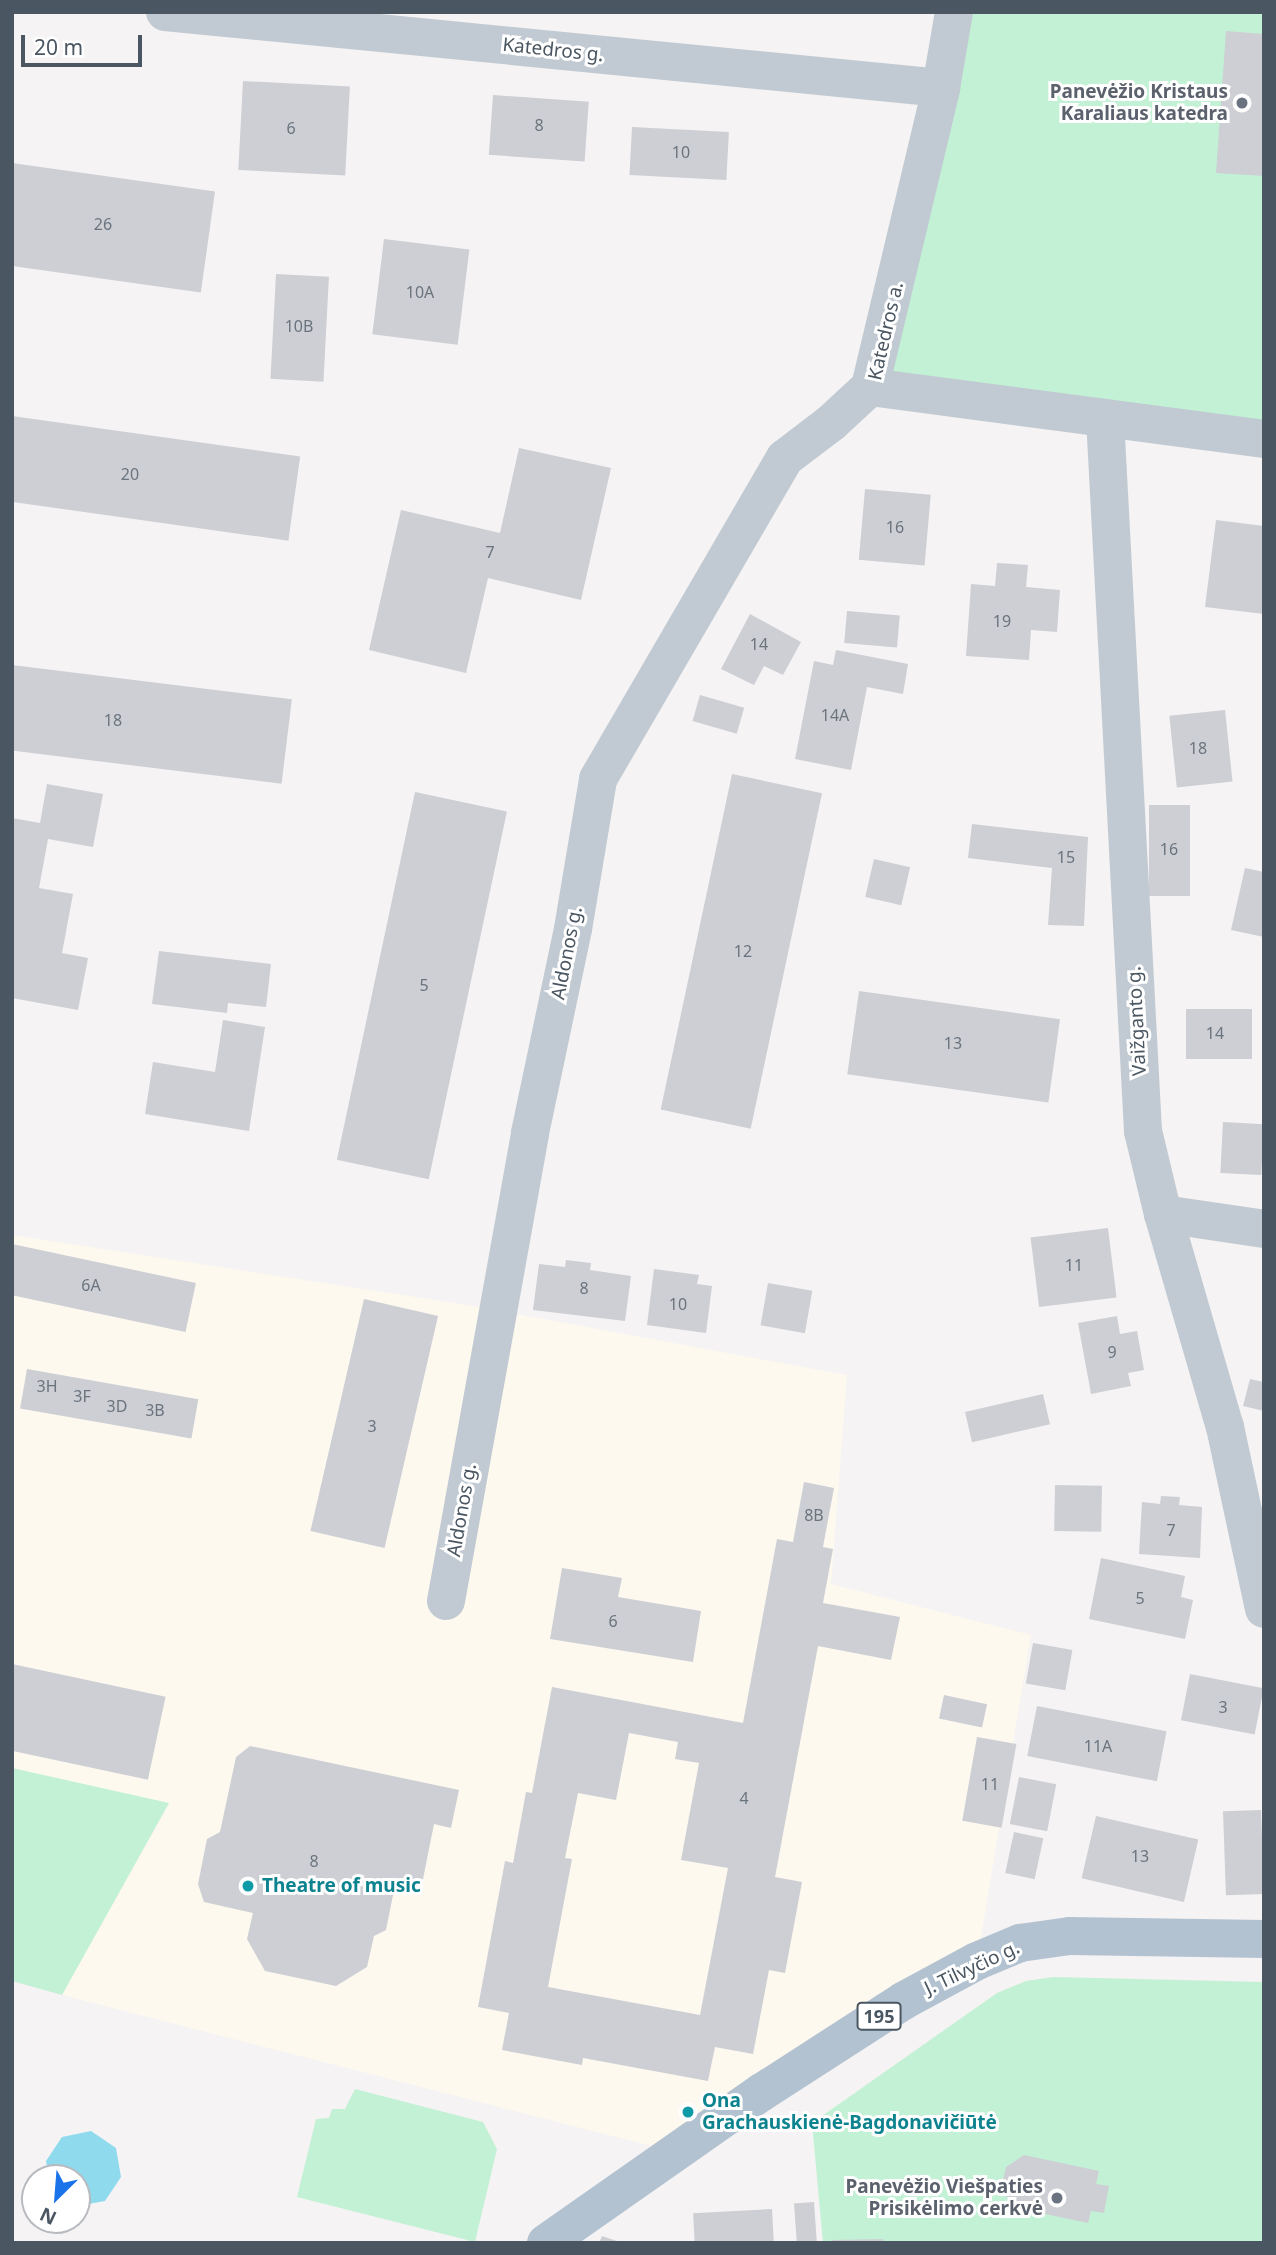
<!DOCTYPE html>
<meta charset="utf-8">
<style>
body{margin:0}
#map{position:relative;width:1276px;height:2255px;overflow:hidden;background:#f5f3f3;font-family:"Noto Sans",sans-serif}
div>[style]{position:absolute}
.commercial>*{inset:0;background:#fdf9ef}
.green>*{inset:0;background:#c3f1d5}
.water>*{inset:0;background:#90daee}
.building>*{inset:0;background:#cdcfd5;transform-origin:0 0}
.minor>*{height:38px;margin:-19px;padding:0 19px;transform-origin:19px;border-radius:19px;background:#c1cad2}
.major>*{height:38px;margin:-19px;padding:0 19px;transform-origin:19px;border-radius:19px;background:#b3c2d1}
.dots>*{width:19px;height:19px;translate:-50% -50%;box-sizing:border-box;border:4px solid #fff;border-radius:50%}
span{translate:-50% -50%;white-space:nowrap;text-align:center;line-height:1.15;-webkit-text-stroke:6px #fff;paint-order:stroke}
.number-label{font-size:16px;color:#6b747e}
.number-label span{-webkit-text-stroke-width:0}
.shield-label span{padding:2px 5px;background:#fff;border:2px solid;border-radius:5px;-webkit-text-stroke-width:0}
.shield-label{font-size:18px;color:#4a5661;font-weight:700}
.street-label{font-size:19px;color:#4a5661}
.worship-label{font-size:19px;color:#5b616d;font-weight:700}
.right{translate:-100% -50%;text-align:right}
.culture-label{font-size:19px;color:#0d838f;font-weight:700}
.left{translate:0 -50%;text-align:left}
.frame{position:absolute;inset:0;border:14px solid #4a5661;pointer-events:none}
.north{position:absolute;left:21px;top:2164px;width:70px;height:70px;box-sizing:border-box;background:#fff;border:2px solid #b7bbc0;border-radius:50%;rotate:205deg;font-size:19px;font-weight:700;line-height:28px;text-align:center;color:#4a5661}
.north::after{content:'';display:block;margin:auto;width:24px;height:32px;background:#1a73e8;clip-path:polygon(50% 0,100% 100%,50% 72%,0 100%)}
.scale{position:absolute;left:21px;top:35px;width:121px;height:32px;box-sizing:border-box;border:4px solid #4a5661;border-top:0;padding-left:9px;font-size:21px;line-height:24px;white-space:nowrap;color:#4a5661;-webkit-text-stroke:5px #fff;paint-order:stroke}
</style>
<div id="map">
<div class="commercial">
<div style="clip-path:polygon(12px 1235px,468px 1305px,847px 1375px,831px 1584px,1031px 1635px,977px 1961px,675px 2152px,62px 1995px,169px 1804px,12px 1768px)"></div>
</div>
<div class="green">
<div style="clip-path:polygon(954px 12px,1264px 12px,1264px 439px,870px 387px)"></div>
<div style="clip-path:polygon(12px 1768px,169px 1803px,62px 1995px,12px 1981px)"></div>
<div style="clip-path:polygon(1053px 1977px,1264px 1982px,1264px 2243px,823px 2243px,812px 2123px,997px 1993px,1026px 1981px)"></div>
<div style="clip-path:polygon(355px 2089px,483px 2122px,497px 2149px,475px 2242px,297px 2197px,316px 2119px,329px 2118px,332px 2109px,345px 2109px)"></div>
</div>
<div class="water">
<div style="clip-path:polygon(91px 2131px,116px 2148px,121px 2177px,105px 2201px,77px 2206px,77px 2178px,49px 2178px,46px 2161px,62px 2137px)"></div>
</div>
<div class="building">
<div style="clip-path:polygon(1226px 31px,1264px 34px,1264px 176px,1216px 173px)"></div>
<div style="left:243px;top:81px;width:107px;height:89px;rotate:3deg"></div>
<div style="left:493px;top:95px;width:96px;height:60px;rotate:4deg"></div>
<div style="left:632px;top:127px;width:97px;height:48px;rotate:3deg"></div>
<div style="left:12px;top:163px;width:205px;height:102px;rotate:8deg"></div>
<div style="left:384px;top:239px;width:86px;height:96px;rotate:7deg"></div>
<div style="left:276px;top:274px;width:53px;height:105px;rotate:3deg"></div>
<div style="left:12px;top:416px;width:291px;height:85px;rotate:8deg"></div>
<div style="clip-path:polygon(519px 448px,611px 468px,581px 600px,488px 578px,466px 673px,369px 650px,401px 510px,500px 533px)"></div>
<div style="left:865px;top:489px;width:66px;height:71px;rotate:5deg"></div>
<div style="clip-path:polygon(1216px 520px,1264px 526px,1264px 614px,1205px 607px)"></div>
<div style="clip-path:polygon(997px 563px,1028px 565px,1026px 587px,1060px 590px,1057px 632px,1031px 630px,1029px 660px,966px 656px,971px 584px,995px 586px)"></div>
<div style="left:847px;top:611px;width:53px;height:32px;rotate:5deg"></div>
<div style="clip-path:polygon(750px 614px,801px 642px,783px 675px,764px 666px,754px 685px,721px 669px)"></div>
<div style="clip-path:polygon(836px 650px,908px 664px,903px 694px,867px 687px,851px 770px,795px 759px,814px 661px,833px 665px)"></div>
<div style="left:12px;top:665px;width:282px;height:85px;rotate:7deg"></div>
<div style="left:700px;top:695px;width:46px;height:27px;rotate:16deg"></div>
<div style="left:1225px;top:710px;width:72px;height:56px;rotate:84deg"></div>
<div style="left:732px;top:774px;width:92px;height:343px;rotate:12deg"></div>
<div style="clip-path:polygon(47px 784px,103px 794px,93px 847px,48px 839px,39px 888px,73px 894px,62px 953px,88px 958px,78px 1010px,12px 998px,12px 818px,40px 823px)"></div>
<div style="left:415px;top:792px;width:94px;height:376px;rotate:12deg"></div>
<div style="left:1149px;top:805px;width:41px;height:91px"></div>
<div style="clip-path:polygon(972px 824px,1088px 837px,1084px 926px,1048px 925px,1052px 868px,968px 858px)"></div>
<div style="left:874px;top:859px;width:37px;height:39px;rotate:13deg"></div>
<div style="clip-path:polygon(1245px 868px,1264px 872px,1264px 937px,1231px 930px)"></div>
<div style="clip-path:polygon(159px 951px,271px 964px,266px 1007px,228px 1003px,227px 1013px,152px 1004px)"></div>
<div style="left:859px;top:991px;width:203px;height:84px;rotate:8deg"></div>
<div style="left:1186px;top:1009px;width:66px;height:50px"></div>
<div style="clip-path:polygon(223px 1020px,265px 1027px,249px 1131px,145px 1114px,153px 1062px,215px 1072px)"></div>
<div style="left:1223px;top:1122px;width:41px;height:51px;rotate:3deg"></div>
<div style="left:1108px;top:1228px;width:70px;height:78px;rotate:83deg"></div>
<div style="left:12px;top:1244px;width:188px;height:50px;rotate:12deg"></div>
<div style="clip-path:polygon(566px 1260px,591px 1263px,590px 1270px,631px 1276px,625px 1321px,533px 1310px,539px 1264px,565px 1267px)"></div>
<div style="clip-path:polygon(654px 1269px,699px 1275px,697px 1284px,712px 1286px,706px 1333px,647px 1325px)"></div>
<div style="left:768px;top:1283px;width:45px;height:43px;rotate:10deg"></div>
<div style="left:364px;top:1299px;width:76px;height:238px;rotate:13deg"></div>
<div style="clip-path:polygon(1117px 1316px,1120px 1334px,1137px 1331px,1144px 1370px,1128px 1373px,1131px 1386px,1091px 1394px,1078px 1323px)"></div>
<div style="left:27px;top:1369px;width:174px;height:40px;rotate:10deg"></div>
<div style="clip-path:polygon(1250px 1379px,1264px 1382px,1264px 1411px,1243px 1406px)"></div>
<div style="left:1043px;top:1394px;width:31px;height:80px;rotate:77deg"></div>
<div style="clip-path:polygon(evenodd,804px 1482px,834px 1488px,823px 1547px,833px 1549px,823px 1603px,900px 1617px,891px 1660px,818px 1646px,775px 1877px,802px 1882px,785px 1973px,769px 1970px,753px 2054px,715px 2047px,708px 2081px,583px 2058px,582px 2065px,502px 2050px,509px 2013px,478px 2007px,505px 1861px,513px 1863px,526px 1792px,532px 1793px,552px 1687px,743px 1723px,777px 1539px,793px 1542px,804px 1482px,629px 1733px,678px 1742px,675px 1759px,699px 1763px,681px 1860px,728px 1868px,700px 2015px,548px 1987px,572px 1859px,565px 1858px,578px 1793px,616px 1800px,629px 1733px)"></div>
<div style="left:1055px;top:1485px;width:47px;height:46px;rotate:1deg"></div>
<div style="clip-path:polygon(1161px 1496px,1180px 1497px,1179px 1505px,1202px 1507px,1200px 1558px,1139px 1554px,1142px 1502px,1160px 1504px)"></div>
<div style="clip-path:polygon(1101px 1558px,1185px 1576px,1181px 1597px,1193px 1600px,1185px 1639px,1089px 1619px)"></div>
<div style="clip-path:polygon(562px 1568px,622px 1578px,618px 1597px,701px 1611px,693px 1662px,550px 1639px)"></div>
<div style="left:1033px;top:1643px;width:40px;height:41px;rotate:10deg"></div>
<div style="left:12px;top:1664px;width:157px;height:85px;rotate:12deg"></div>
<div style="left:1190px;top:1674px;width:75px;height:47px;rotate:11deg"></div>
<div style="left:944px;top:1695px;width:44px;height:24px;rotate:12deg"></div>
<div style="left:1037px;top:1706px;width:132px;height:51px;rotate:11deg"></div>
<div style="left:977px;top:1737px;width:40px;height:85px;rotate:10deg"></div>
<div style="clip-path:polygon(250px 1746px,459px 1790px,451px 1828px,434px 1824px,422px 1884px,408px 1893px,394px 1890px,386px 1930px,374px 1936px,367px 1967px,336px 1986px,265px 1971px,247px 1939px,253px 1913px,204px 1902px,198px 1884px,207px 1839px,220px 1832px,236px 1757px)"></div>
<div style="left:1019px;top:1777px;width:38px;height:48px;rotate:11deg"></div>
<div style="left:1261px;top:1810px;width:84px;height:38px;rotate:88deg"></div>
<div style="left:1096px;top:1816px;width:105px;height:64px;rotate:13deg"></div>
<div style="left:1014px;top:1832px;width:30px;height:42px;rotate:12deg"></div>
<div style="clip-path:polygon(1024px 2155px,1099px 2171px,1096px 2184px,1109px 2186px,1104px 2213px,1091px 2211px,1088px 2223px,1013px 2207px,1001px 2189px,1006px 2167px)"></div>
<div style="left:814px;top:2202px;width:41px;height:20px;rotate:86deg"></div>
<div style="left:772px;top:2209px;width:34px;height:79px;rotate:87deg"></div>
<div style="clip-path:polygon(602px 2236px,620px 2242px,620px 2243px,599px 2243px)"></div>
<div style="clip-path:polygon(883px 2239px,884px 2243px,832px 2243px,832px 2240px)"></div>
</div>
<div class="minor">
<div style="left:165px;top:12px;width:780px;rotate:5.59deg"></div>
<div style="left:870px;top:387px;width:397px;rotate:7.5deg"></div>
<div style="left:870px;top:387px;width:307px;rotate:-76.6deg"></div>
<div style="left:941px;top:88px;width:77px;rotate:-80.3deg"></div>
<div style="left:1105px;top:418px;width:714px;rotate:86.95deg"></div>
<div style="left:1143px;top:1131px;width:85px;rotate:76.5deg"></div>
<div style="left:1163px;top:1214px;width:222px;rotate:73.8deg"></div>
<div style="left:1225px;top:1427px;width:186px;rotate:77.9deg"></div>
<div style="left:1163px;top:1214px;width:102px;rotate:8.4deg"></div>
<div style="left:446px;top:1601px;width:475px;rotate:-79.8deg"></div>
<div style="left:530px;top:1133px;width:208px;rotate:-78.1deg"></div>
<div style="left:573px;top:929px;width:152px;rotate:-80.5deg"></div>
<div style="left:598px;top:779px;width:371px;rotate:-59.8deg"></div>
<div style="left:785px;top:458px;width:58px;rotate:-37.3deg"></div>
<div style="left:831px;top:423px;width:53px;rotate:-42.7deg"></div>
</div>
<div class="major">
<div style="left:546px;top:2243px;width:264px;rotate:-35deg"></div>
<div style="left:762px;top:2092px;width:168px;rotate:-32.8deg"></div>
<div style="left:903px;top:2001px;width:84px;rotate:-28.4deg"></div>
<div style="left:977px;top:1961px;width:47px;rotate:-22.7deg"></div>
<div style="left:1020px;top:1943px;width:50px;rotate:-8deg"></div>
<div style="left:1070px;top:1936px;width:194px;rotate:0.9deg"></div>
</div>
<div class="dots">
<div style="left:1242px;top:103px;background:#6b7280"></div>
<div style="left:248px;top:1886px;background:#0f9aa8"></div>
<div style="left:688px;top:2112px;background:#0f9aa8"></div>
<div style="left:1057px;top:2198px;background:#6b7280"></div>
</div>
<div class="number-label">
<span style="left:539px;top:125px">8</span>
<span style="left:291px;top:128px">6</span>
<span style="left:681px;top:152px">10</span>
<span style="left:103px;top:224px">26</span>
<span style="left:420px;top:292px">10A</span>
<span style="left:299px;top:326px">10B</span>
<span style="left:130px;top:474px">20</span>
<span style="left:895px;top:527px">16</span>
<span style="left:490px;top:552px">7</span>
<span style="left:1002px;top:621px">19</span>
<span style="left:759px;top:644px">14</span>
<span style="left:835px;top:715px">14A</span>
<span style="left:113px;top:720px">18</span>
<span style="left:1198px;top:748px">18</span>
<span style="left:1169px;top:849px">16</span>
<span style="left:1066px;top:857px">15</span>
<span style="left:743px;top:951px">12</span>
<span style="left:424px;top:985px">5</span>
<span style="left:1215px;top:1033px">14</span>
<span style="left:953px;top:1043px">13</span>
<span style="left:1074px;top:1265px">11</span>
<span style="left:91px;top:1285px">6A</span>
<span style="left:584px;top:1288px">8</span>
<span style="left:678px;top:1304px">10</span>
<span style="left:1112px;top:1352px">9</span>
<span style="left:47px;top:1386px">3H</span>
<span style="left:82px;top:1396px">3F</span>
<span style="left:117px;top:1406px">3D</span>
<span style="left:155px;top:1410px">3B</span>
<span style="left:372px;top:1426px">3</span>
<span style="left:814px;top:1515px">8B</span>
<span style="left:1171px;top:1530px">7</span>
<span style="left:1140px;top:1598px">5</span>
<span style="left:613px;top:1621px">6</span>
<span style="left:1223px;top:1707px">3</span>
<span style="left:1098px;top:1746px">11A</span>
<span style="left:990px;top:1784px">11</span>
<span style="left:744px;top:1798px">4</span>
<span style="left:1140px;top:1856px">13</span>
<span style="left:314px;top:1861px">8</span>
</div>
<div class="shield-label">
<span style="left:879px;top:2016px">195</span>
</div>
<div class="street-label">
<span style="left:553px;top:50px;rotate:6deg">Katedros g.</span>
<span style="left:886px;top:331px;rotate:-77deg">Katedros a.</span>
<span style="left:567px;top:953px;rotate:-79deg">Aldonos g.</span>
<span style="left:1137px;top:1021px;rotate:-93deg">Vaižganto g.</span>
<span style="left:462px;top:1510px;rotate:-80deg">Aldonos g.</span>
<span style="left:972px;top:1968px;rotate:-25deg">J. Tilvyčio g.</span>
</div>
<div class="worship-label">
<span class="right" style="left:1228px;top:103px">Panevėžio Kristaus<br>Karaliaus katedra</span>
<span class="right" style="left:1043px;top:2198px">Panevėžio Viešpaties<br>Prisikėlimo cerkvė</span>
</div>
<div class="culture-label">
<span class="left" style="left:262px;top:1886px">Theatre of music</span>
<span class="left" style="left:702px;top:2112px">Ona<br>Grachauskienė-Bagdonavičiūtė</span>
</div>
<div class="frame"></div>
<div class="north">N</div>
<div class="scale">20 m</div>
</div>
